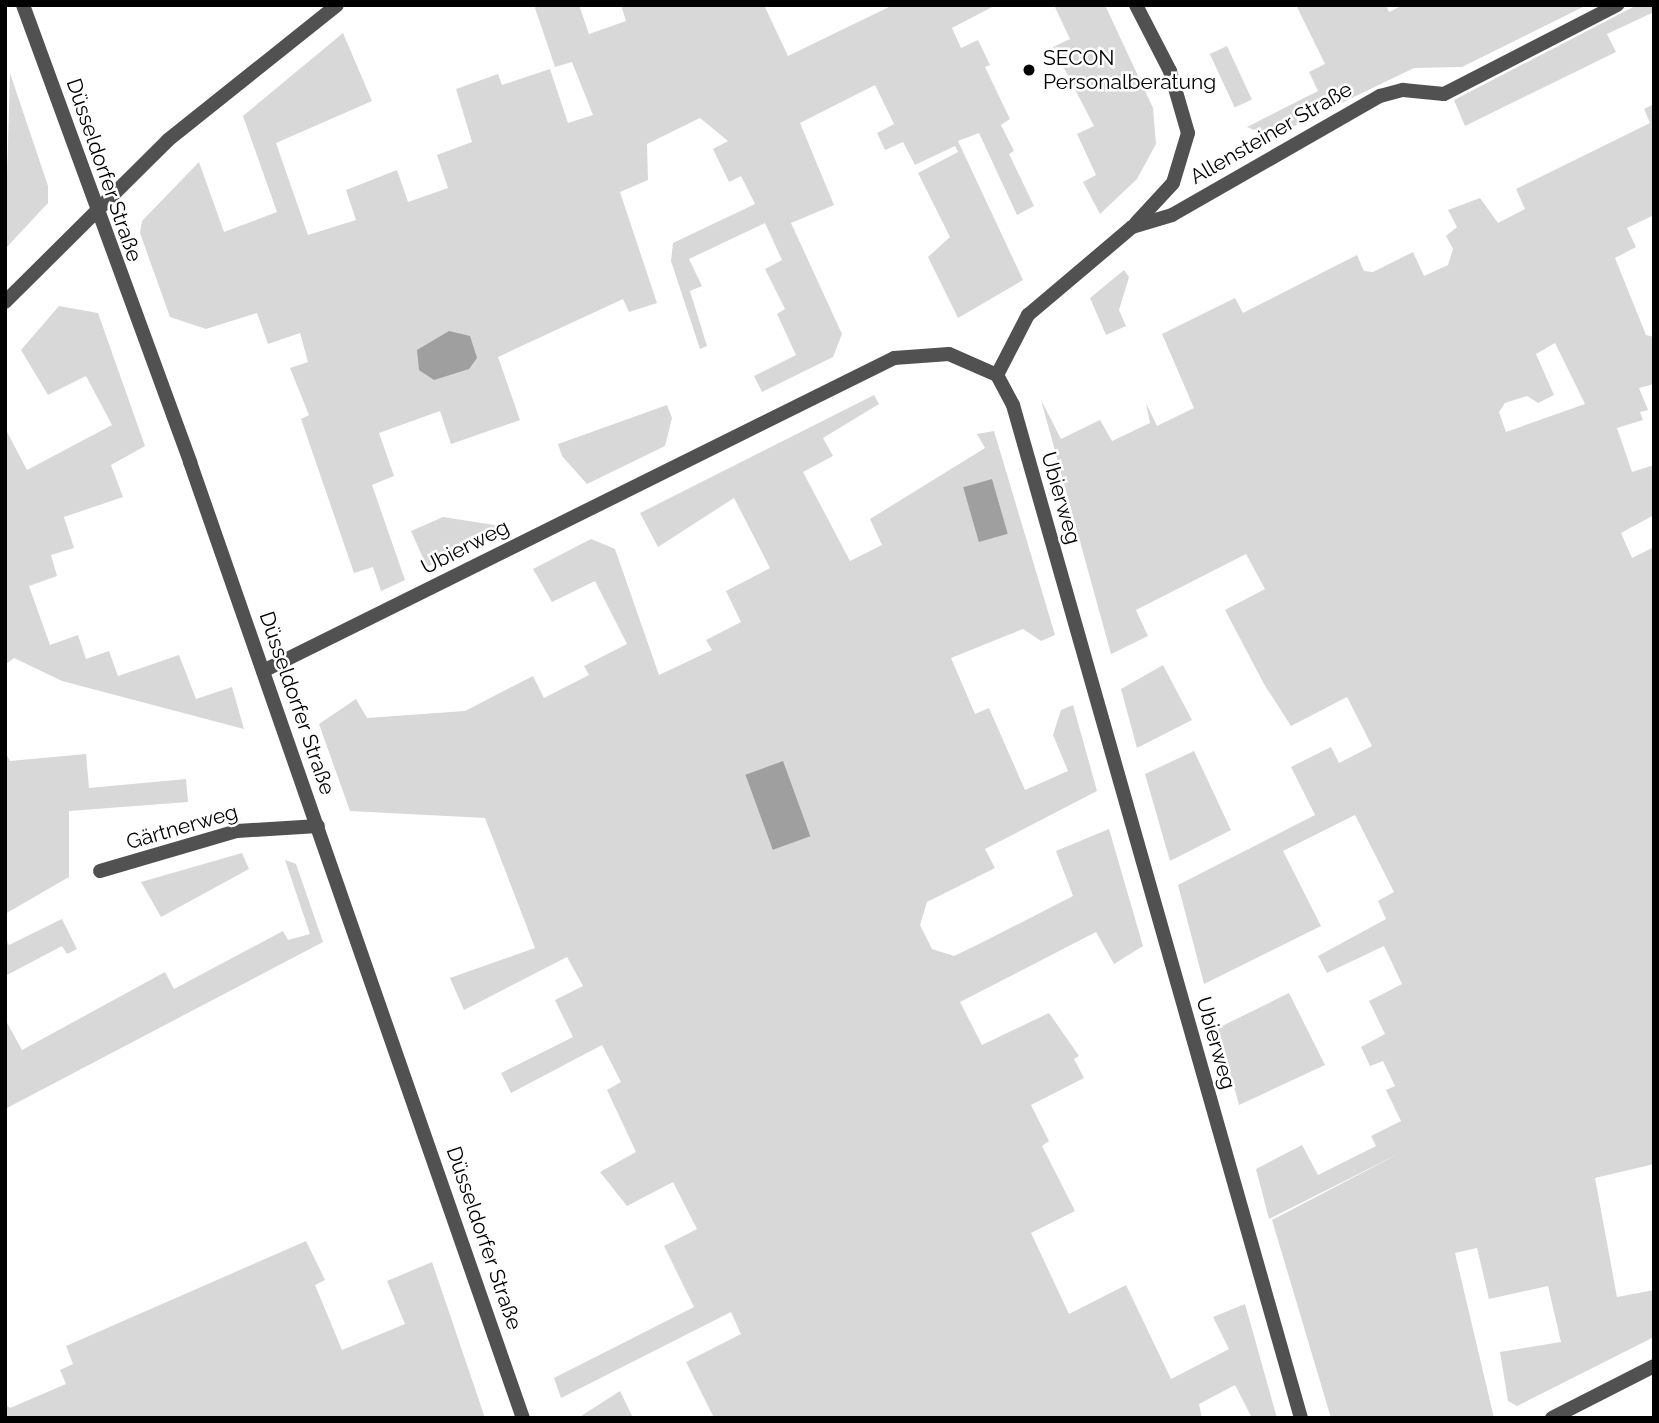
<!DOCTYPE html>
<meta charset="utf-8">
<style>
body{margin:0}
#map{position:relative;width:1659px;height:1423px;overflow:hidden;background:#fff;font-family:Raleway,sans-serif}
div>[style]{position:absolute}
.green>*{inset:0;background:#d8d8d8;transform-origin:0 0}
.water>*{inset:0;background:#9f9f9f;transform-origin:0 0}
.minor>*{height:14px;margin:-7px;padding:0 7px;transform-origin:7px;border-radius:7px;background:#515151}
.dots>*{width:19px;height:19px;translate:-50% -50%;box-sizing:border-box;border:4px solid #fff;border-radius:50%}
span{translate:-50% -50%;white-space:nowrap;text-align:center;line-height:1.15;-webkit-text-stroke:5px #fff;paint-order:stroke}
.poi-label{font-size:21px;color:#000}
.left{translate:0 -50%;text-align:left}
.street-label{font-size:21px;color:#000}
.frame{position:absolute;inset:0;border:7px solid #000;pointer-events:none}
</style>
<div id="map">
<div class="green">
<div style="clip-path:polygon(534px 5px,579px 5px,589px 34px,626px 21px,621px 5px,764px 5px,788px 56px,893px 5px,996px 5px,952px 28px,961px 48px,978px 40px,990px 65px,985px 67px,1010px 119px,1001px 125px,1014px 151px,1009px 154px,1034px 206px,1017px 215px,979px 133px,958px 141px,1023px 280px,958px 318px,928px 257px,950px 237px,918px 173px,958px 152px,955px 146px,915px 165px,903px 142px,885px 150px,877px 133px,894px 124px,875px 85px,800px 123px,834px 205px,791px 223px,842px 334px,833px 357px,762px 392px,754px 376px,796px 355px,777px 314px,785px 309px,765px 269px,782px 260px,765px 223px,689px 259px,702px 286px,690px 291px,707px 346px,700px 349px,671px 261px,673px 243px,755px 204px,741px 176px,729px 182px,713px 149px,728px 141px,700px 118px,647px 144px,648px 180px,620px 192px,657px 303px,629px 312px,623px 299px,498px 357px,520px 420px,451px 444px,440px 411px,379px 433px,394px 476px,372px 485px,405px 580px,381px 591px,373px 567px,354px 573px,301px 419px,309px 415px,290px 368px,308px 362px,300px 333px,268px 344px,257px 313px,206px 329px,170px 317px,140px 233px,142px 221px,199px 162px,224px 232px,277px 212px,243px 116px,343px 33px,372px 101px,276px 143px,308px 235px,356px 220px,346px 190px,397px 170px,408px 202px,448px 188px,437px 155px,472px 142px,456px 89px,498px 74px,502px 85px,550px 69px,568px 123px,593px 115px,572px 62px,555px 67px)"></div>
<div style="clip-path:polygon(1054px 5px,1105px 5px,1153px 108px,1156px 144px,1137px 179px,1100px 214px,1083px 182px,1096px 175px,1077px 134px,1094px 126px,1053px 47px,1070px 39px)"></div>
<div style="clip-path:polygon(1296px 5px,1386px 5px,1389px 12px,1403px 5px,1587px 5px,1462px 67px,1414px 68px,1271px 137px,1247px 127px,1318px 91px,1309px 72px,1325px 64px)"></div>
<div style="clip-path:polygon(1637px 5px,1654px 5px,1654px 12px,1607px 34px,1616px 52px,1465px 126px,1454px 100px)"></div>
<div style="left:1227px;top:46px;width:59px;height:19px;rotate:65deg"></div>
<div style="clip-path:polygon(10px 73px,48px 186px,48px 203px,5px 249px)"></div>
<div style="clip-path:polygon(evenodd,1654px 104px,1654px 215px,1627px 228px,1636px 247px,1615px 258px,1646px 335px,1654px 337px,1654px 384px,1639px 388px,1648px 410px,1640px 412px,1643px 420px,1617px 428px,1632px 472px,1654px 465px,1654px 515px,1621px 533px,1632px 558px,1654px 547px,1654px 1164px,1595px 1178px,1617px 1297px,1654px 1290px,1654px 1337px,1517px 1406px,1508px 1401px,1500px 1352px,1561px 1342px,1548px 1286px,1489px 1299px,1477px 1248px,1455px 1253px,1494px 1418px,1331px 1418px,1272px 1220px,1402px 1152px,1269px 1219px,1256px 1169px,1302px 1145px,1318px 1175px,1376px 1146px,1371px 1136px,1401px 1121px,1386px 1090px,1395px 1086px,1383px 1061px,1370px 1066px,1361px 1047px,1385px 1034px,1369px 1001px,1402px 984px,1384px 946px,1327px 973px,1318px 956px,1386px 919px,1378px 901px,1394px 892px,1355px 815px,1283px 851px,1321px 926px,1204px 984px,1178px 885px,1315px 815px,1291px 767px,1331px 747px,1339px 763px,1372px 746px,1347px 697px,1291px 726px,1264px 684px,1225px 610px,1265px 589px,1246px 554px,1136px 610px,1148px 636px,1111px 654px,1041px 400px,1061px 439px,1100px 420px,1112px 441px,1150px 423px,1146px 403px,1157px 426px,1194px 408px,1162px 334px,1235px 298px,1243px 313px,1357px 255px,1364px 271px,1373px 272px,1413px 252px,1424px 276px,1448px 265px,1453px 249px,1446px 236px,1457px 227px,1448px 210px,1480px 198px,1498px 223px,1525px 209px,1516px 189px,1650px 123px,1644px 109px,1654px 104px,1555px 343px,1585px 404px,1506px 432px,1499px 412px,1505px 403px,1527px 396px,1538px 403px,1554px 395px,1536px 354px,1555px 343px)"></div>
<div style="clip-path:polygon(1124px 270px,1129px 277px,1119px 310px,1126px 326px,1106px 335px,1090px 298px)"></div>
<div style="clip-path:polygon(59px 306px,98px 313px,145px 446px,111px 465px,123px 497px,64px 517px,74px 548px,51px 555px,57px 576px,29px 586px,50px 645px,78px 635px,86px 659px,109px 651px,118px 676px,179px 655px,196px 699px,232px 687px,244px 729px,62px 681px,14px 658px,5px 665px,5px 428px,27px 470px,112px 425px,86px 376px,48px 395px,21px 350px)"></div>
<div style="clip-path:polygon(874px 395px,879px 404px,823px 438px,833px 456px,803px 472px,850px 561px,882px 545px,870px 519px,985px 448px,977px 434px,994px 431px,1055px 635px,1041px 641px,1023px 629px,951px 658px,975px 714px,989px 708px,1025px 790px,1068px 771px,1053px 735px,1061px 710px,1073px 705px,1097px 791px,985px 849px,995px 868px,927px 902px,920px 925px,932px 949px,954px 956px,983px 942px,1073px 896px,1056px 851px,1109px 829px,1143px 946px,1114px 964px,1096px 932px,960px 1002px,982px 1045px,1049px 1013px,1079px 1056px,1074px 1059px,1084px 1078px,1031px 1105px,1049px 1141px,1042px 1146px,1075px 1211px,1031px 1233px,1069px 1314px,1126px 1285px,1171px 1379px,1229px 1349px,1213px 1317px,1245px 1304px,1277px 1418px,1252px 1418px,1235px 1385px,1199px 1404px,1202px 1418px,714px 1418px,686px 1362px,741px 1334px,731px 1312px,561px 1398px,554px 1378px,694px 1307px,664px 1246px,697px 1229px,673px 1182px,627px 1206px,600px 1172px,636px 1152px,607px 1090px,621px 1082px,602px 1045px,511px 1093px,501px 1073px,573px 1037px,555px 1000px,583px 986px,567px 957px,464px 1010px,450px 978px,535px 948px,485px 818px,350px 811px,319px 724px,356px 699px,367px 718px,465px 711px,533px 676px,544px 698px,589px 675px,584px 666px,627px 644px,595px 581px,552px 602px,533px 569px,591px 539px,615px 549px,659px 675px,712px 650px,706px 640px,741px 622px,726px 591px,770px 568px,734px 498px,658px 547px,640px 513px)"></div>
<div style="clip-path:polygon(667px 405px,672px 418px,665px 446px,587px 484px,562px 456px,558px 444px)"></div>
<div style="clip-path:polygon(443px 517px,507px 527px,427px 567px,411px 531px)"></div>
<div style="clip-path:polygon(1163px 665px,1192px 720px,1137px 748px,1121px 689px)"></div>
<div style="clip-path:polygon(1194px 751px,1231px 830px,1170px 861px,1145px 774px)"></div>
<div style="clip-path:polygon(5px 752px,10px 761px,86px 754px,89px 788px,186px 779px,188px 802px,69px 811px,69px 877px,5px 914px)"></div>
<div style="clip-path:polygon(242px 853px,249px 869px,161px 917px,141px 882px)"></div>
<div style="clip-path:polygon(285px 860px,296px 864px,323px 942px,5px 1109px,5px 1019px,22px 1050px,165px 972px,174px 989px,283px 931px,288px 940px,310px 934px)"></div>
<div style="clip-path:polygon(62px 919px,77px 949px,67px 954px,62px 946px,5px 976px,5px 937px,9px 945px)"></div>
<div style="clip-path:polygon(1289px 993px,1325px 1065px,1239px 1105px,1218px 1028px)"></div>
<div style="clip-path:polygon(306px 1241px,325px 1280px,315px 1285px,342px 1350px,405px 1324px,387px 1281px,432px 1262px,485px 1418px,5px 1418px,5px 1404px,10px 1408px,66px 1384px,60px 1370px,73px 1364px,66px 1346px)"></div>
<div style="clip-path:polygon(620px 1391px,633px 1418px,578px 1418px)"></div>
</div>
<div class="water">
<div style="clip-path:polygon(449px 331px,470px 336px,477px 358px,469px 369px,434px 380px,419px 370px,417px 350px)"></div>
<div style="left:992px;top:479px;width:57px;height:30px;rotate:74deg"></div>
<div style="left:783px;top:761px;width:80px;height:40px;rotate:70deg"></div>
</div>
<div class="minor">
<div style="left:23px;top:5px;width:487px;rotate:69.9deg"></div>
<div style="left:190px;top:462px;width:1012px;rotate:70.8deg"></div>
<div style="left:1136px;top:223px;width:54px;rotate:-47.2deg"></div>
<div style="left:1173px;top:183px;width:52px;rotate:-73.3deg"></div>
<div style="left:1188px;top:133px;width:65px;rotate:-106.2deg"></div>
<div style="left:1170px;top:71px;width:74px;rotate:-117.3deg"></div>
<div style="left:5px;top:302px;width:230px;rotate:-44.8deg"></div>
<div style="left:168px;top:140px;width:216px;rotate:-38.6deg"></div>
<div style="left:997px;top:375px;width:68px;rotate:-62.7deg"></div>
<div style="left:1028px;top:315px;width:136px;rotate:-40.2deg"></div>
<div style="left:1132px;top:227px;width:42px;rotate:-16.7deg"></div>
<div style="left:1172px;top:215px;width:240px;rotate:-29.8deg"></div>
<div style="left:1380px;top:96px;width:24px;rotate:-15deg"></div>
<div style="left:1403px;top:90px;width:41px;rotate:5.6deg"></div>
<div style="left:1444px;top:94px;width:195px;rotate:-27.2deg"></div>
<div style="left:263px;top:671px;width:704px;rotate:-26.38deg"></div>
<div style="left:894px;top:358px;width:55px;rotate:-4.2deg"></div>
<div style="left:949px;top:354px;width:52px;rotate:23.6deg"></div>
<div style="left:997px;top:375px;width:34px;rotate:62deg"></div>
<div style="left:1013px;top:405px;width:1053px;rotate:74.13deg"></div>
<div style="left:100px;top:871px;width:143px;rotate:-16.3deg"></div>
<div style="left:237px;top:831px;width:81px;rotate:-3.5deg"></div>
<div style="left:1552px;top:1418px;width:114px;rotate:-27deg"></div>
</div>
<div class="dots">
<div style="left:1029px;top:70px;background:#000"></div>
</div>
<div class="poi-label">
<span class="left" style="left:1043px;top:70px">SECON<br>Personalberatung</span>
</div>
<div class="street-label">
<span style="left:1271px;top:133px;rotate:-30deg">Allensteiner Straße</span>
<span style="left:104px;top:170px;rotate:71deg">Düsseldorfer Straße</span>
<span style="left:1061px;top:498px;rotate:74deg">Ubierweg</span>
<span style="left:465px;top:547px;rotate:-27deg">Ubierweg</span>
<span style="left:297px;top:703px;rotate:71deg">Düsseldorfer Straße</span>
<span style="left:182px;top:827px;rotate:-16deg">Gärtnerweg</span>
<span style="left:1216px;top:1043px;rotate:74deg">Ubierweg</span>
<span style="left:484px;top:1238px;rotate:71deg">Düsseldorfer Straße</span>
</div>
<div class="frame"></div>
</div>
